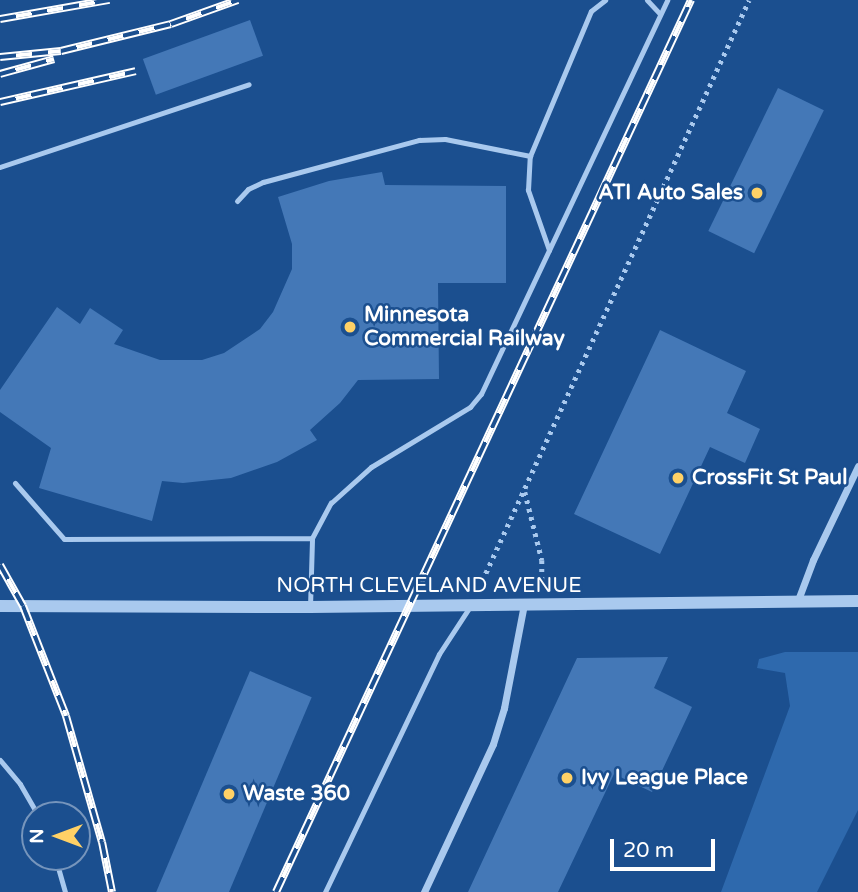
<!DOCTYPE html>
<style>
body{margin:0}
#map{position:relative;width:858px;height:892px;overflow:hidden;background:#1b4f8f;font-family:"Varela Round",sans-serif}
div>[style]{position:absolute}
.green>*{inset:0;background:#2e69ad}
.building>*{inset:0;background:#4478b7;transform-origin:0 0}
.path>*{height:4.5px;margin-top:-2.25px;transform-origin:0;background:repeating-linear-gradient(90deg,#a9c9ee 0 3.5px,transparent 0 8.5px)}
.service>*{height:5px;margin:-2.5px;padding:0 2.5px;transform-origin:2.5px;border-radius:2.5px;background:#a9c9ee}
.minor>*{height:7px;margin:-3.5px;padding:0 3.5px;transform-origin:3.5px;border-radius:3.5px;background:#a9c9ee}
.tertiary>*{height:12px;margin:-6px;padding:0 6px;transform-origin:6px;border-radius:6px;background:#a9c9ee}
.rail>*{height:8px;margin-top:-4px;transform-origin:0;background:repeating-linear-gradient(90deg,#1b4f8f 0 16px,#fff 0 32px);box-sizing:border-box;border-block:2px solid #fff}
.dots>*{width:19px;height:19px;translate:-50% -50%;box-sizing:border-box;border:4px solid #1b4f8f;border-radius:50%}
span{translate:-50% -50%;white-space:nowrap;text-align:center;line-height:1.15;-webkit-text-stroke:5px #1b4f8f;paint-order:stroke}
.poi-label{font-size:21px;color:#fff;font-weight:700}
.right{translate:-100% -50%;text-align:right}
.left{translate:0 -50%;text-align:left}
.street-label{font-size:21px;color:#fff}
.north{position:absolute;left:21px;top:801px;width:70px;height:70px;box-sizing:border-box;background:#1b4f8f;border:2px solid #7695bc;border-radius:50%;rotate:270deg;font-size:19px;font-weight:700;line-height:28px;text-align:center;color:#fff}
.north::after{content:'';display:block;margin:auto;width:24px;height:32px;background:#ffd166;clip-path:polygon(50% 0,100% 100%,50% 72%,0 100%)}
.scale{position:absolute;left:610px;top:839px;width:105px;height:32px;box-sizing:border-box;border:4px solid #fff;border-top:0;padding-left:9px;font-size:21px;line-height:24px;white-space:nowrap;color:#fff;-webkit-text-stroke:5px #1b4f8f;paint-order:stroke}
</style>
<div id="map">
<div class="green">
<div style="clip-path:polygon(785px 652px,858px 652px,858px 810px,817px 892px,721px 892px,790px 706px,785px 673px,757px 668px,759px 659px)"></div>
</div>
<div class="building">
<div style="left:250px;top:20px;width:38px;height:114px;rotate:70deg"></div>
<div style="left:778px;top:88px;width:51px;height:159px;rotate:26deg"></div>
<div style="clip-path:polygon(382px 172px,385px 185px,506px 186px,506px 283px,438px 283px,439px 379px,358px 380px,340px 403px,310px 430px,317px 440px,277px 462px,231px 478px,183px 483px,162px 481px,152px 521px,39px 488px,51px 448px,0 412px,0 390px,57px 307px,80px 324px,90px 308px,123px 330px,114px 344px,160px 360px,202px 360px,224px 353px,260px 329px,273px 312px,292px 269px,292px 244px,278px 197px,329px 181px)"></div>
<div style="clip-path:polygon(660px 330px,746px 371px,727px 413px,760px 429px,745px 463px,710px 447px,660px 554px,574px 514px)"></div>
<div style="clip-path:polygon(668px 657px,654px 688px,692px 707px,652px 792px,614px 774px,558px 892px,468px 892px,577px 658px)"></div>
<div style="left:250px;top:671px;width:67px;height:244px;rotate:23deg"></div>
</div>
<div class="path">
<div style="left:525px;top:492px;width:70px;rotate:76deg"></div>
<div style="left:542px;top:560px;width:23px;rotate:90deg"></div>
<div style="left:482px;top:581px;width:639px;rotate:-65.32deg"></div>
</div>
<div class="service">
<div style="left:647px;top:0;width:19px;rotate:47deg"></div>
<div style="left:0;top:167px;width:262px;rotate:-18.4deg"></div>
<div style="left:237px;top:201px;width:16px;rotate:-47deg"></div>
<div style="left:248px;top:189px;width:17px;rotate:-25deg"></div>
<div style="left:263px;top:182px;width:162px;rotate:-15.1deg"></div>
<div style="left:419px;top:140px;width:26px;rotate:-2deg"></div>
<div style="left:445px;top:139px;width:87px;rotate:11.3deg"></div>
<div style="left:549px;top:250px;width:64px;rotate:-109.3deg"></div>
<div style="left:528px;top:190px;width:34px;rotate:-87deg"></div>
<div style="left:530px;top:156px;width:157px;rotate:-67.2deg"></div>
<div style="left:591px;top:11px;width:18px;rotate:-38deg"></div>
<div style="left:15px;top:483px;width:74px;rotate:48.8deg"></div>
<div style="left:64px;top:539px;width:248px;rotate:-0.2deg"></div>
<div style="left:310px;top:607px;width:69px;rotate:-88.3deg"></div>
<div style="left:312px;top:538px;width:40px;rotate:-62deg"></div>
<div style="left:331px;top:503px;width:54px;rotate:-42deg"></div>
<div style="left:371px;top:467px;width:116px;rotate:-31.2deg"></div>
<div style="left:470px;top:407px;width:17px;rotate:-50deg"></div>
<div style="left:481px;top:394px;width:436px;rotate:-64.7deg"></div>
<div style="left:0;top:760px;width:31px;rotate:50deg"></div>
<div style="left:20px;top:784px;width:36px;rotate:60deg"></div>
<div style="left:55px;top:857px;width:36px;rotate:74deg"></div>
<div style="left:325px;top:892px;width:264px;rotate:-64.4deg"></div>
<div style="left:439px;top:654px;width:59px;rotate:-56.9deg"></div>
</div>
<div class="minor">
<div style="left:798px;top:600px;width:43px;rotate:-69.4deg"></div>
<div style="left:813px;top:560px;width:104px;rotate:-64.4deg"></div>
<div style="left:424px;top:892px;width:163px;rotate:-65deg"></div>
<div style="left:493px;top:744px;width:38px;rotate:-73deg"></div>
<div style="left:504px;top:708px;width:106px;rotate:-79.1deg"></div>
</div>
<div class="tertiary">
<div style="left:0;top:606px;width:310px;rotate:0.2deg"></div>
<div style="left:310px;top:607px;width:548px;rotate:-0.63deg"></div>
</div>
<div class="rail">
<div style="left:0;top:19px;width:111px;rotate:-9.9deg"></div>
<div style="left:0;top:57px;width:61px;rotate:-5.6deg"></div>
<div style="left:61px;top:51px;width:113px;rotate:-13.8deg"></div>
<div style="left:171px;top:24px;width:71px;rotate:-19.7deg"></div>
<div style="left:0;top:74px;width:56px;rotate:-15.5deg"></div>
<div style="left:0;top:102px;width:139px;rotate:-12.8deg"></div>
<div style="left:0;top:565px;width:47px;rotate:60.7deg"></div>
<div style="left:23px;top:606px;width:118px;rotate:68.6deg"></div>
<div style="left:66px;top:716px;width:131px;rotate:74.1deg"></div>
<div style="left:102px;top:842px;width:51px;rotate:78.7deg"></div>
<div style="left:276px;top:892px;width:984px;rotate:-65.05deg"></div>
</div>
<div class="dots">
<div style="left:757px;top:193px;background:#ffd166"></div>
<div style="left:350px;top:327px;background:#ffd166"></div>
<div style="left:678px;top:478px;background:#ffd166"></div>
<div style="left:567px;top:778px;background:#ffd166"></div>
<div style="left:229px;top:794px;background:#ffd166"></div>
</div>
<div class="poi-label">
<span class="right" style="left:743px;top:193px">ATI Auto Sales</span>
<span class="left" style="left:364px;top:327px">Minnesota<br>Commercial Railway</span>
<span class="left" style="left:692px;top:478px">CrossFit St Paul</span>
<span class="left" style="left:581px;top:778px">Ivy League Place</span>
<span class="left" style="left:243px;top:794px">Waste 360</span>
</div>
<div class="street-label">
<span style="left:429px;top:586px">NORTH CLEVELAND AVENUE</span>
</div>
<div class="north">N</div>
<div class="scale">20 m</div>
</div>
